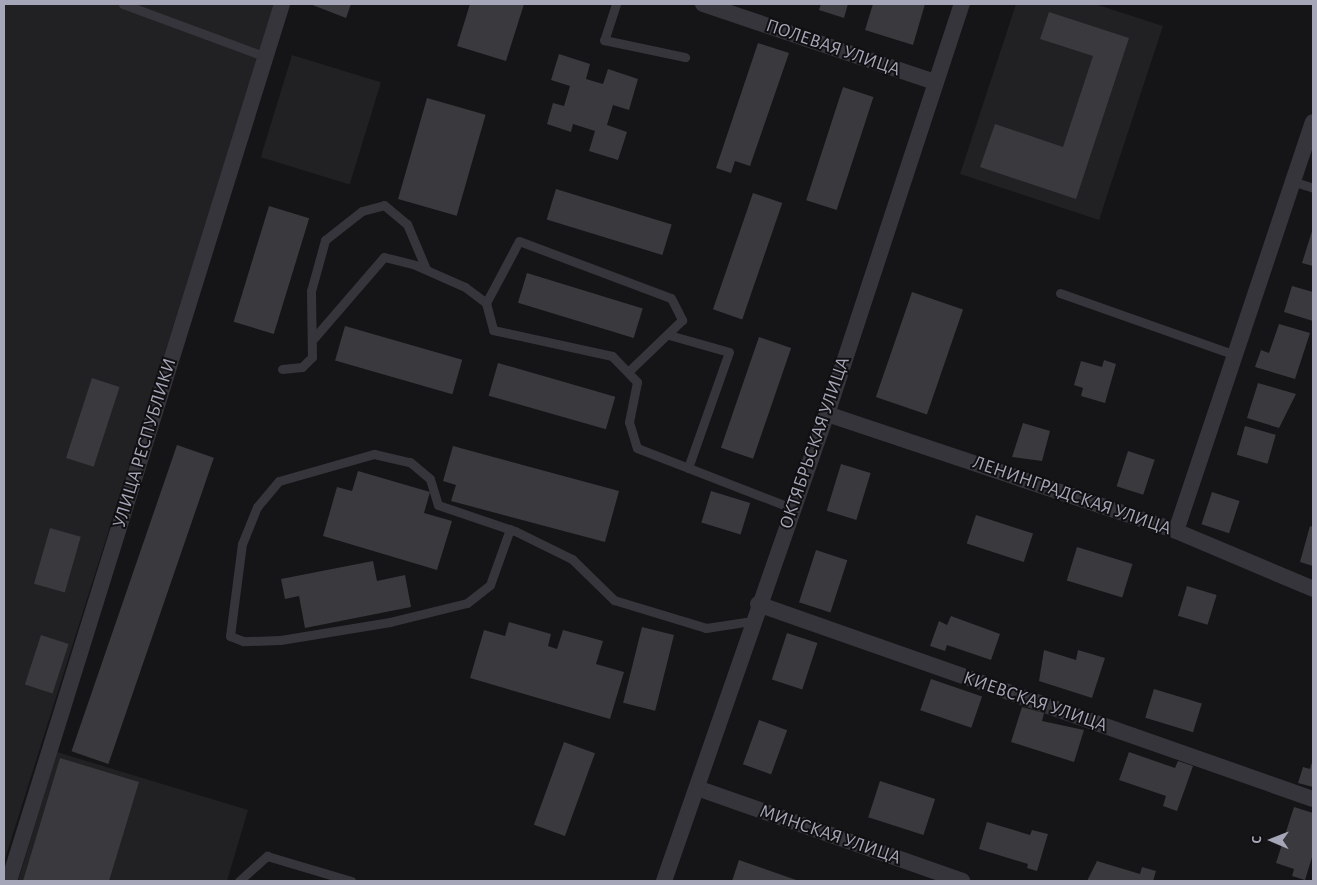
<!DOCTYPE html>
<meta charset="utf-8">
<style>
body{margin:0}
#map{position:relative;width:1317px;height:885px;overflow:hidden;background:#151416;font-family:"Alegreya Sans",sans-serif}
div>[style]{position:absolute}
.built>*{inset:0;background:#212023;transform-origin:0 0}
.building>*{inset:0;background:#3a393e;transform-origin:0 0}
.service>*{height:9px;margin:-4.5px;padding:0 4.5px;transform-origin:4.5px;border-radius:4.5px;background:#36353c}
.minor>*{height:16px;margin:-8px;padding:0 8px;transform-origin:8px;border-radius:8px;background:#36353c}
span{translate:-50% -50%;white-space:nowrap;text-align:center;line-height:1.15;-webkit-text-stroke:4px #100f11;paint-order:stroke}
.street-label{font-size:19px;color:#a5a6b7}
.frame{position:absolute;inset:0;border:5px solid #a5a6b7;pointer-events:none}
.north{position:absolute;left:1247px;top:815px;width:50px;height:50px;-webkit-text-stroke:4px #100f11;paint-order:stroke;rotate:271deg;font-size:14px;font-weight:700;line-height:20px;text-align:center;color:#a5a6b7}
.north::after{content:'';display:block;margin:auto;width:18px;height:22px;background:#a5a6b7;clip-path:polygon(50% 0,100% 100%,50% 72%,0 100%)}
</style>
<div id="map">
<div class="built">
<div style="clip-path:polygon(4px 4px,275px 4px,4px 862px)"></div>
<div style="clip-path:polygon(1016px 4px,1095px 4px,1163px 26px,1099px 220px,960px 174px)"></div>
<div style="left:292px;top:55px;width:93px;height:107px;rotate:17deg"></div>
<div style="clip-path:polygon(57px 752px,248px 810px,227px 881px,18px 881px)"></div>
</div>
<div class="building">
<div style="clip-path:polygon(310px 4px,351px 4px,346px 18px)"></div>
<div style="clip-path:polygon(470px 4px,524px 4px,506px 61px,457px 46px)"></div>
<div style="clip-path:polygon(821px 4px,848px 4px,844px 18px,819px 10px)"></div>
<div style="clip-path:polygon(873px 4px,925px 4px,913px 45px,865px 30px)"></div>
<div style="clip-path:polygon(1049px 12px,1129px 38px,1076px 199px,980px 167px,995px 124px,1063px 147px,1093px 56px,1040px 39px)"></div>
<div style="clip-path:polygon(758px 43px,789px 53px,750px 166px,735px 161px,731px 173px,716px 168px)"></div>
<div style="clip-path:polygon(559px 54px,590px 64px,586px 79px,603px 84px,608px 69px,638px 79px,629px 110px,613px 105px,607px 125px,627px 132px,618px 160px,589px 151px,595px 131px,573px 124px,571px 132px,547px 124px,553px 103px,564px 106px,570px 86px,551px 80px)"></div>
<div style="left:843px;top:87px;width:32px;height:119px;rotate:18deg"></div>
<div style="left:427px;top:98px;width:61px;height:105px;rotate:16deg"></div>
<div style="left:556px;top:189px;width:121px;height:32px;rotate:17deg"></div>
<div style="left:753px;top:193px;width:31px;height:123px;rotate:19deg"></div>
<div style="left:269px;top:206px;width:42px;height:121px;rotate:17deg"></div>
<div style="clip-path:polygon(1313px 228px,1313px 266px,1302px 263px)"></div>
<div style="left:527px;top:273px;width:121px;height:31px;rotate:17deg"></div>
<div style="clip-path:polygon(1292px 286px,1313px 292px,1313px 321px,1284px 312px)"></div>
<div style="left:912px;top:292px;width:54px;height:111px;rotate:19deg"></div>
<div style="clip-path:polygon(1279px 324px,1310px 333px,1295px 379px,1255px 367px,1261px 350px,1269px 353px)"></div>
<div style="left:345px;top:326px;width:122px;height:36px;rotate:16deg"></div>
<div style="left:759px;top:337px;width:34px;height:117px;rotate:19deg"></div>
<div style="clip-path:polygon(1104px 360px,1116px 364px,1105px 403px,1081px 396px,1083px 388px,1074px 385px,1081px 361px,1102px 367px)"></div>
<div style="left:498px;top:363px;width:122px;height:34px;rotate:16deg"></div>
<div style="left:92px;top:378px;width:29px;height:84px;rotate:18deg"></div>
<div style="clip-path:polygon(1258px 383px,1296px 394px,1279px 428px,1247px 418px)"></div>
<div style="clip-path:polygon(1023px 423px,1050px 431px,1042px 461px,1012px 457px)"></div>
<div style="left:1245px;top:426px;width:32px;height:30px;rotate:16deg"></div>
<div style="left:177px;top:445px;width:39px;height:324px;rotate:19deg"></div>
<div style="clip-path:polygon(453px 446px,619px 491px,605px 542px,451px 501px,456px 485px,443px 481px)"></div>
<div style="left:1128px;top:451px;width:28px;height:37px;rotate:18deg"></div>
<div style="left:841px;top:464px;width:31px;height:49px;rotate:17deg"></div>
<div style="clip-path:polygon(358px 471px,430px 492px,424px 513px,452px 521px,437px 570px,323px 536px,337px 487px,352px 491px)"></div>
<div style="left:711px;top:491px;width:41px;height:33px;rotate:17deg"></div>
<div style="left:1212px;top:492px;width:29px;height:34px;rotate:18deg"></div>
<div style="left:976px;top:515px;width:60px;height:30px;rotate:18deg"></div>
<div style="clip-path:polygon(1310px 526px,1313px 527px,1313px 566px,1300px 562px)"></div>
<div style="left:50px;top:528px;width:32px;height:58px;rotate:16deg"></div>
<div style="left:1077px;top:547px;width:58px;height:35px;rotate:17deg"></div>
<div style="left:816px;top:550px;width:33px;height:55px;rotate:18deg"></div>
<div style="clip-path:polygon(373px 561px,377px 581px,405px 575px,411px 607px,305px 628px,299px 596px,285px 599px,281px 579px)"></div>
<div style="left:1187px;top:586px;width:31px;height:31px;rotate:17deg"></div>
<div style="clip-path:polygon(951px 616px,1000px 634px,991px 660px,947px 645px,945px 651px,930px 646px,939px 621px,947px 625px)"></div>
<div style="clip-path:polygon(509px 622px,551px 634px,548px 646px,557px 649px,563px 630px,603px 641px,596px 664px,624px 672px,610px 719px,470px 678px,484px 630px,505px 636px)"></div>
<div style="left:642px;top:627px;width:33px;height:78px;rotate:14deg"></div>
<div style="left:787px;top:633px;width:32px;height:49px;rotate:18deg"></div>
<div style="left:41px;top:635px;width:29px;height:52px;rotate:18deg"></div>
<div style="clip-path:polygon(1044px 650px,1076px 660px,1078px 650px,1105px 658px,1092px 698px,1039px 681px)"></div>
<div style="left:931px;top:679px;width:54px;height:33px;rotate:19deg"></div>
<div style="left:1154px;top:689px;width:50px;height:30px;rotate:17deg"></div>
<div style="clip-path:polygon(1022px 707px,1044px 713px,1042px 721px,1084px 730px,1074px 762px,1011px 742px)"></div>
<div style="left:759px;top:720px;width:30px;height:47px;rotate:20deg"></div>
<div style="left:564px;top:742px;width:33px;height:88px;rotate:20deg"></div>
<div style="clip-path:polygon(1129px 752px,1175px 768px,1178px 761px,1193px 766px,1177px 811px,1163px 806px,1166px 796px,1119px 780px)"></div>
<div style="clip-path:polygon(60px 758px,139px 782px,109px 881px,23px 881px)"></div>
<div style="clip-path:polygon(1313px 759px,1313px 787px,1298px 783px,1303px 767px,1310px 769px)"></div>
<div style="left:880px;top:781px;width:58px;height:38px;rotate:18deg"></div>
<div style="clip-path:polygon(1294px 807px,1313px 813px,1313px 854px,1305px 880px,1292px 876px,1294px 869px,1276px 863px)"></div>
<div style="clip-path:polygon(987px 822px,1030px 835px,1032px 830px,1048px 834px,1037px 871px,1027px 868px,1028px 864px,979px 849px)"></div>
<div style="clip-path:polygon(739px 860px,799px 881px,732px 881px)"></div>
<div style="clip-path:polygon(1097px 861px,1140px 874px,1142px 867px,1156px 871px,1153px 881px,1087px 881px)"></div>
</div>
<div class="service">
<div style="left:123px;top:4px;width:153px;rotate:20.3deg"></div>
<div style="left:616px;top:4px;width:38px;rotate:108deg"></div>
<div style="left:604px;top:40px;width:83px;rotate:11.9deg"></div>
<div style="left:1292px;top:181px;width:22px;rotate:18deg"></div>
<div style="left:1060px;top:293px;width:186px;rotate:19.5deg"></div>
<div style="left:486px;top:303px;width:70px;rotate:-62deg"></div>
<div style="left:519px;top:241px;width:162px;rotate:20.6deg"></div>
<div style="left:671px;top:298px;width:25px;rotate:63deg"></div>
<div style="left:682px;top:320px;width:75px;rotate:136.1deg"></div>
<div style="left:669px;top:335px;width:62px;rotate:15.8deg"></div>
<div style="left:729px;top:352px;width:123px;rotate:109.5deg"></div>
<div style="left:314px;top:338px;width:107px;rotate:-49.2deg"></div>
<div style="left:384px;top:257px;width:32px;rotate:14deg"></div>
<div style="left:415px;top:265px;width:55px;rotate:23.7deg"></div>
<div style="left:465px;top:287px;width:26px;rotate:37deg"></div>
<div style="left:486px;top:303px;width:28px;rotate:75deg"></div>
<div style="left:493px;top:330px;width:122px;rotate:12.3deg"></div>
<div style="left:612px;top:356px;width:36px;rotate:46deg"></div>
<div style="left:637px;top:382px;width:41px;rotate:101.3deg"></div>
<div style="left:629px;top:422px;width:27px;rotate:73deg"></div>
<div style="left:637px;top:448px;width:166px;rotate:21.2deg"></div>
<div style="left:282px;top:369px;width:20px;rotate:-6deg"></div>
<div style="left:302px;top:367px;width:14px;rotate:-45deg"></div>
<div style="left:312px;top:357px;width:66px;rotate:-90.9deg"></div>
<div style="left:311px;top:291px;width:53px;rotate:-74.6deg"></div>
<div style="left:325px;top:240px;width:47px;rotate:-38.1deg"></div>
<div style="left:362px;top:211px;width:23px;rotate:-15deg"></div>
<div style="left:384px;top:205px;width:30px;rotate:40deg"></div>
<div style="left:407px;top:224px;width:49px;rotate:67.1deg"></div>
<div style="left:510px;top:529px;width:59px;rotate:109.7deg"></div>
<div style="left:490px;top:585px;width:29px;rotate:142deg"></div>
<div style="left:467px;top:603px;width:79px;rotate:166.1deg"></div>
<div style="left:390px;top:622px;width:111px;rotate:170.7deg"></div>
<div style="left:280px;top:640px;width:37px;rotate:178deg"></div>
<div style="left:243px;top:641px;width:14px;rotate:-159deg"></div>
<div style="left:230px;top:636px;width:93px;rotate:-82.6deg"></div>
<div style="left:242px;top:544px;width:40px;rotate:-68deg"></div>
<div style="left:257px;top:507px;width:34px;rotate:-50deg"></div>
<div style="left:279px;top:481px;width:99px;rotate:-15.9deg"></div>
<div style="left:374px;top:454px;width:37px;rotate:13deg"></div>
<div style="left:410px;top:462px;width:26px;rotate:40deg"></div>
<div style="left:430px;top:479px;width:27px;rotate:73deg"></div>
<div style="left:438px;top:505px;width:81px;rotate:18.7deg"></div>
<div style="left:515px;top:531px;width:64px;rotate:26.2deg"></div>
<div style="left:572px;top:559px;width:59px;rotate:44.3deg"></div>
<div style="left:614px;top:600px;width:96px;rotate:16.9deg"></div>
<div style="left:706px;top:628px;width:47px;rotate:-8.7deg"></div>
<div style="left:239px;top:881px;width:38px;rotate:-42deg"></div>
<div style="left:267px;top:856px;width:88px;rotate:16.6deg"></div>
</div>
<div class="minor">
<div style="left:703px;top:4px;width:245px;rotate:18.6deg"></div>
<div style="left:827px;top:414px;width:368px;rotate:18.5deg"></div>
<div style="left:1176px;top:531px;width:149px;rotate:22.9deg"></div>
<div style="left:1176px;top:531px;width:431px;rotate:-71.5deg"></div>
<div style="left:758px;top:604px;width:588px;rotate:19.36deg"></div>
<div style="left:697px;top:788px;width:281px;rotate:19.3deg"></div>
<div style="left:9px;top:881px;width:919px;rotate:-72.71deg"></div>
<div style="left:664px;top:881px;width:495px;rotate:-70.8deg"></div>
<div style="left:827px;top:414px;width:432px;rotate:-71.8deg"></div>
</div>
<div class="street-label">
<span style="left:833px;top:48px;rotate:19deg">ПОЛЕВАЯ УЛИЦА</span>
<span style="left:145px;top:443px;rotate:-73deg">УЛИЦА РЕСПУБЛИКИ</span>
<span style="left:815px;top:443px;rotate:-71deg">ОКТЯБРЬСКАЯ УЛИЦА</span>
<span style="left:1072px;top:496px;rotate:19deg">ЛЕНИНГРАДСКАЯ УЛИЦА</span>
<span style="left:1035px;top:702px;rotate:19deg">КИЕВСКАЯ УЛИЦА</span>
<span style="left:830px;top:835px;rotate:19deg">МИНСКАЯ УЛИЦА</span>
</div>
<div class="frame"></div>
<div class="north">С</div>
</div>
